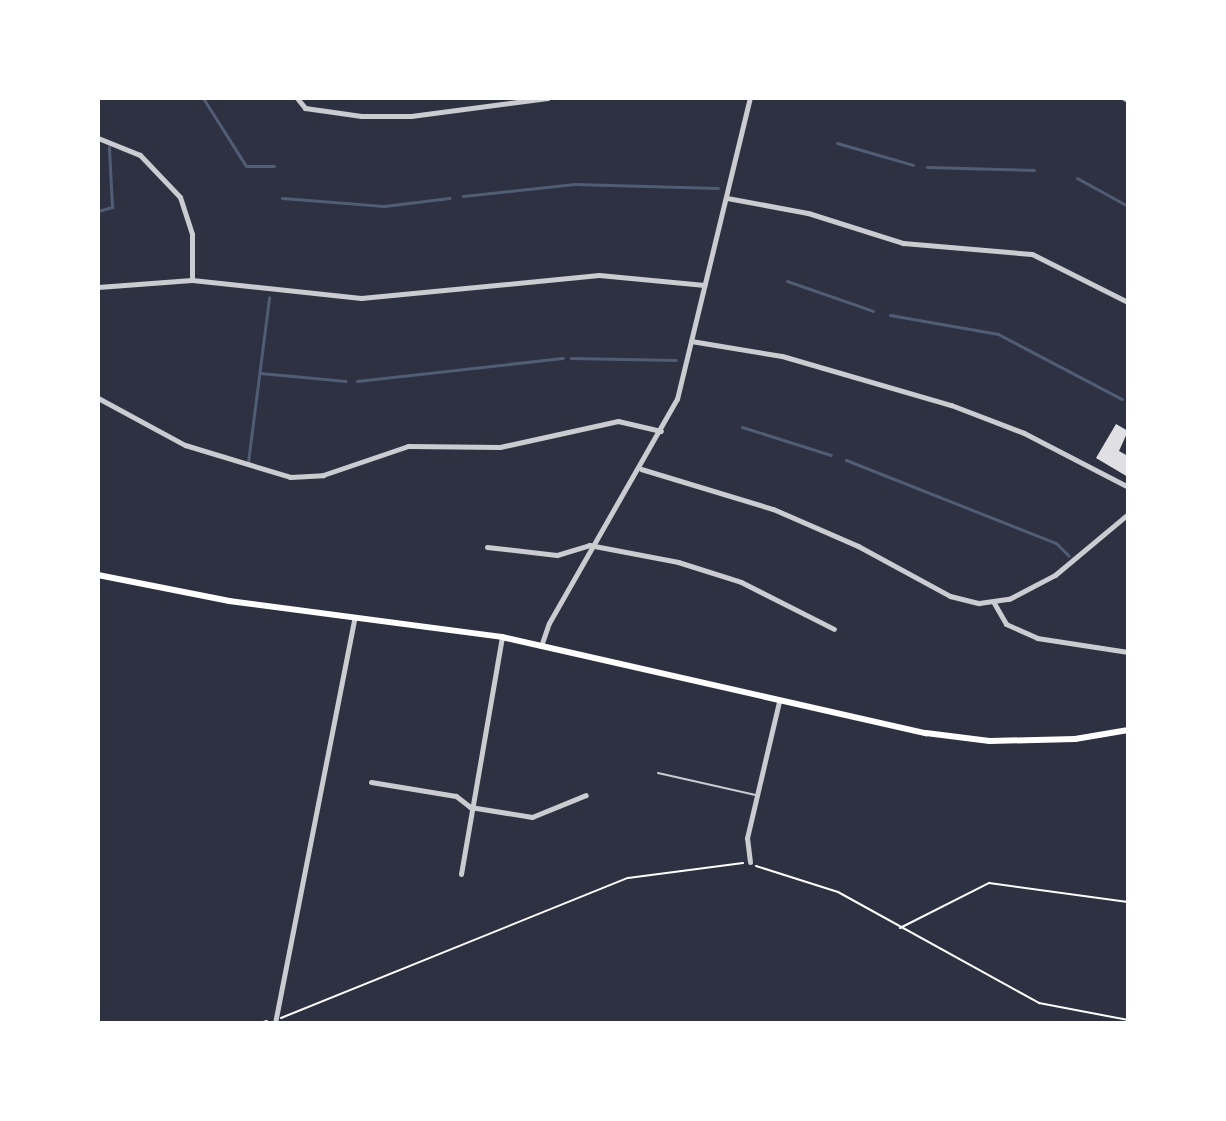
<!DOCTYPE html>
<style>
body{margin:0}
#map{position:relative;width:1226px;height:1121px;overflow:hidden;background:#2d3142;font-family:Inter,sans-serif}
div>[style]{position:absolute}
.stream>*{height:3px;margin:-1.5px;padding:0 1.5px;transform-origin:1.5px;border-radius:1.5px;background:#4f5d75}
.building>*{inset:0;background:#e0e0e3}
.path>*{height:2px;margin:-1px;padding:0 1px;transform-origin:1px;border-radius:1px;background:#fff}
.service>*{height:2px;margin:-1px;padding:0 1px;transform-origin:1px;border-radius:1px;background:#caccd0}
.minor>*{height:5px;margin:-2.5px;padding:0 2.5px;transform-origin:2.5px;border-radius:2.5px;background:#caccd0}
.secondary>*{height:6px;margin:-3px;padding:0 3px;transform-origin:3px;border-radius:3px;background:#fff}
span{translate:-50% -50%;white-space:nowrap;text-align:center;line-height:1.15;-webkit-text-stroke:6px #fff;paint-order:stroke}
.frame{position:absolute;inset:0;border:100px solid #fff;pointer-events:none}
</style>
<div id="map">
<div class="stream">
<div style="left:203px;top:98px;width:80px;rotate:57.7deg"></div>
<div style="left:246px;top:166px;width:28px"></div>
<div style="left:837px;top:143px;width:79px;rotate:16.1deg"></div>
<div style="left:927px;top:167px;width:107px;rotate:1.6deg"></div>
<div style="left:1077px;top:178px;width:58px;rotate:28.8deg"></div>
<div style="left:463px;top:196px;width:112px;rotate:-6.2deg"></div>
<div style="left:574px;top:184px;width:144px;rotate:1.6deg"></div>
<div style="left:282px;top:198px;width:102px;rotate:4.5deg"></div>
<div style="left:384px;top:206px;width:66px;rotate:-6.9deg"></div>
<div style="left:98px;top:211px;width:15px;rotate:-16deg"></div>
<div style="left:112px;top:207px;width:60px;rotate:-92.9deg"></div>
<div style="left:787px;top:281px;width:91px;rotate:19.2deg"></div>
<div style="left:890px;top:315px;width:110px;rotate:10deg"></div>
<div style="left:998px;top:334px;width:140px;rotate:27.7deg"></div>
<div style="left:571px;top:358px;width:105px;rotate:1.1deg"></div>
<div style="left:260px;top:373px;width:86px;rotate:5.3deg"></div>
<div style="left:357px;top:381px;width:207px;rotate:-6.4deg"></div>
<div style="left:742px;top:427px;width:93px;rotate:17.5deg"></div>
<div style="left:846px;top:460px;width:226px;rotate:21.6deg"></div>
<div style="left:1056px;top:543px;width:18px;rotate:45deg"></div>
<div style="left:248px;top:462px;width:166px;rotate:-82.7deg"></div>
</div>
<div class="building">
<div style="clip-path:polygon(1116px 424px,1128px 431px,1119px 451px,1128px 456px,1128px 477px,1096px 458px)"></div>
</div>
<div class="path">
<div style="left:756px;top:866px;width:86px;rotate:17.6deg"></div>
<div style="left:838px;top:892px;width:230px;rotate:28.9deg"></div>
<div style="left:1039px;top:1003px;width:91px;rotate:10.8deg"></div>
<div style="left:900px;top:928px;width:100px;rotate:-26.8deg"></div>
<div style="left:989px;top:883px;width:140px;rotate:7.8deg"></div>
<div style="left:281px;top:1018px;width:374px;rotate:-22deg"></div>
<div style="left:628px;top:878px;width:116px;rotate:-7.4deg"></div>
<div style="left:260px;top:1023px;width:7px;rotate:-16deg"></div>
</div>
<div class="service">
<div style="left:658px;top:773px;width:100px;rotate:12.7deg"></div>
</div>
<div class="minor">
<div style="left:297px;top:98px;width:13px;rotate:51deg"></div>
<div style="left:305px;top:108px;width:57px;rotate:8.1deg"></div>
<div style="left:361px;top:116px;width:50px"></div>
<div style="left:411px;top:116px;width:138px;rotate:-7.5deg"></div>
<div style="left:1124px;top:98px;width:4px;rotate:27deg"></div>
<div style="left:98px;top:138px;width:45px;rotate:22deg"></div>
<div style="left:140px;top:155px;width:58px;rotate:46.4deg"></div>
<div style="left:180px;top:197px;width:39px;rotate:72deg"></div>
<div style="left:192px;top:234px;width:46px;rotate:90deg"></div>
<div style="left:727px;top:198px;width:82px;rotate:10.5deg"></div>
<div style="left:808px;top:213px;width:100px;rotate:17.5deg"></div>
<div style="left:903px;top:243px;width:129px;rotate:4.9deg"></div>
<div style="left:1032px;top:254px;width:107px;rotate:26.6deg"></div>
<div style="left:98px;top:287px;width:94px;rotate:-4.3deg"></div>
<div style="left:192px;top:280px;width:170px;rotate:6.1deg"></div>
<div style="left:361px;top:298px;width:239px;rotate:-5.5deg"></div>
<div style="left:599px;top:275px;width:106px;rotate:5.4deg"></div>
<div style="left:691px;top:341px;width:92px;rotate:9.4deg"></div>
<div style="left:782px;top:356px;width:176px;rotate:16.2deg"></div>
<div style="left:951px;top:405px;width:78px;rotate:21deg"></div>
<div style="left:1024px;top:433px;width:117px;rotate:27.4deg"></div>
<div style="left:98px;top:398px;width:99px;rotate:28.4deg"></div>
<div style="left:185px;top:445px;width:110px;rotate:16.9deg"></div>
<div style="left:290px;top:477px;width:33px;rotate:-3deg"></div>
<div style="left:323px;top:475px;width:90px;rotate:-18.8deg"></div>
<div style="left:408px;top:446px;width:92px;rotate:0.6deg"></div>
<div style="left:500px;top:447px;width:121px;rotate:-12.4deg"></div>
<div style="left:618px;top:421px;width:44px;rotate:13.1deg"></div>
<div style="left:641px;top:469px;width:138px;rotate:16.9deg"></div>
<div style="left:773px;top:509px;width:93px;rotate:23.5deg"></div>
<div style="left:858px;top:546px;width:105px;rotate:28.5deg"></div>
<div style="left:950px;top:596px;width:30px;rotate:14deg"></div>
<div style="left:979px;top:603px;width:30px;rotate:-8deg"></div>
<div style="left:1009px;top:599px;width:52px;rotate:-27.6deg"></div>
<div style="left:1055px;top:575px;width:95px;rotate:-39.9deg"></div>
<div style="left:487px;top:547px;width:70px;rotate:6.5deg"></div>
<div style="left:557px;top:555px;width:34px;rotate:-17deg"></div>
<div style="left:589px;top:545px;width:91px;rotate:10.8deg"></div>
<div style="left:678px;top:562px;width:66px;rotate:17.6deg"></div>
<div style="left:741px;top:582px;width:104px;rotate:26.8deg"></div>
<div style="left:994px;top:603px;width:24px;rotate:60deg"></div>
<div style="left:1006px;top:624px;width:34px;rotate:24deg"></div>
<div style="left:1037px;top:638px;width:92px;rotate:8.7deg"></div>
<div style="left:541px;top:646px;width:24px;rotate:-71deg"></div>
<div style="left:549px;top:623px;width:258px;rotate:-60.3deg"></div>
<div style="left:677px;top:399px;width:310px;rotate:-76.4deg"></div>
<div style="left:371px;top:782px;width:86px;rotate:9.4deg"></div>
<div style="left:456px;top:796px;width:18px;rotate:38deg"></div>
<div style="left:470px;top:807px;width:63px;rotate:9.2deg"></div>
<div style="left:532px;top:817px;width:58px;rotate:-22.2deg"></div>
<div style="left:750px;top:862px;width:24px;rotate:-97deg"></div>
<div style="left:747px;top:838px;width:140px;rotate:-76.8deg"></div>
<div style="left:461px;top:874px;width:241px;rotate:-80.2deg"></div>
<div style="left:275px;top:1023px;width:411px;rotate:-78.9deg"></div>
</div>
<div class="secondary">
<div style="left:98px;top:575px;width:134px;rotate:11.2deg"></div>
<div style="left:229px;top:601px;width:275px;rotate:7.5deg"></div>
<div style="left:502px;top:637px;width:435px;rotate:12.8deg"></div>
<div style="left:926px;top:733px;width:64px;rotate:7.1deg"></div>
<div style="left:990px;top:741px;width:85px;rotate:-1.3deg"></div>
<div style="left:1075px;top:739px;width:54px;rotate:-9.6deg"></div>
</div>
<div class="frame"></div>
</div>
